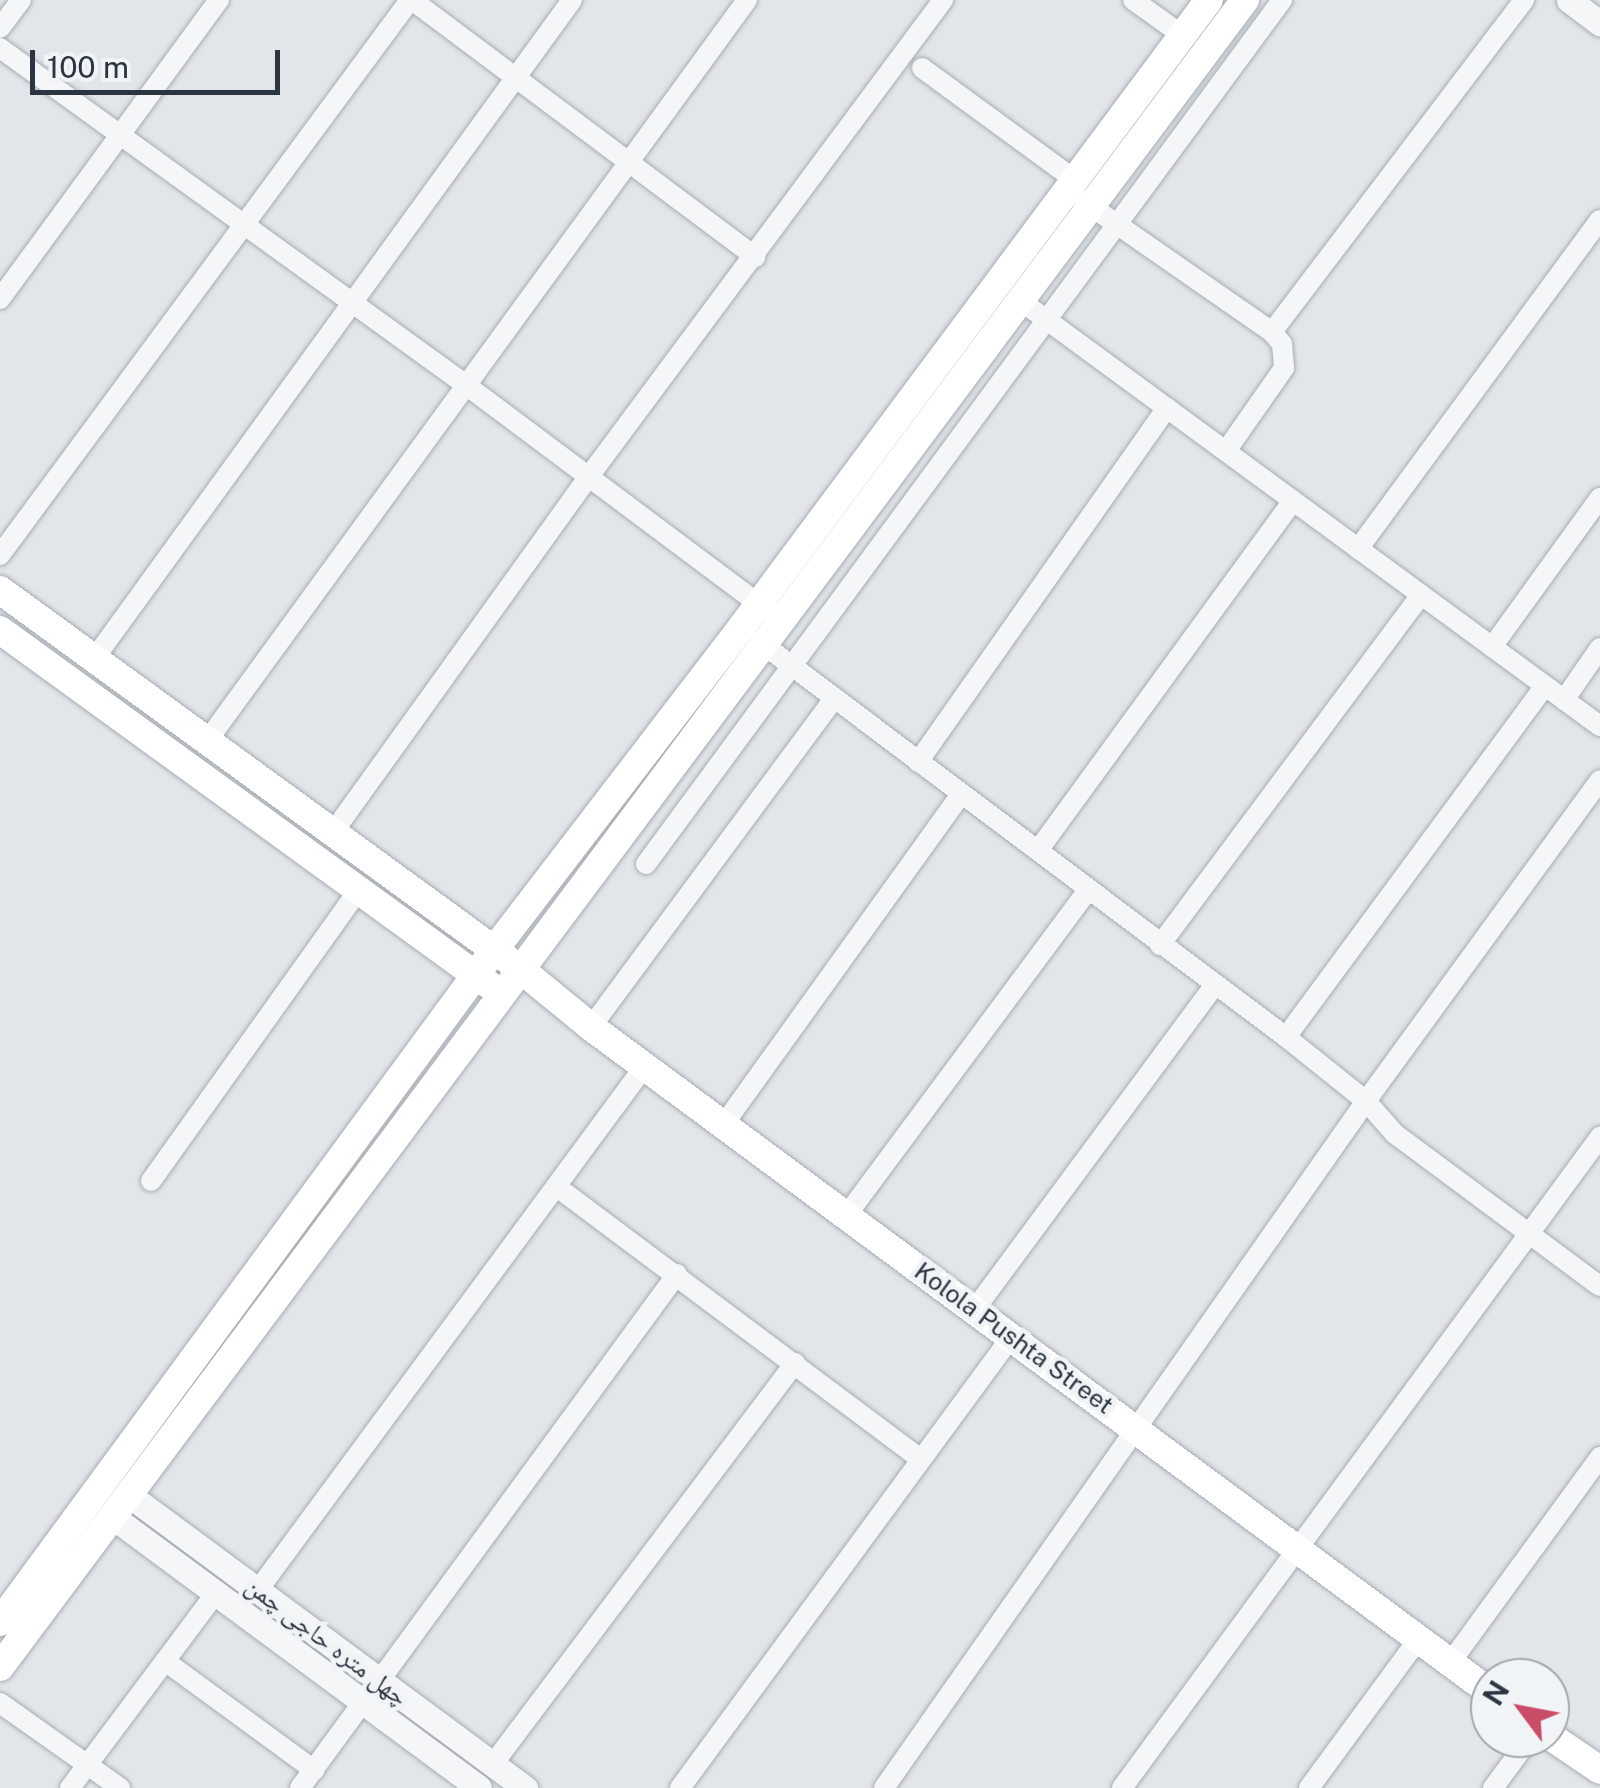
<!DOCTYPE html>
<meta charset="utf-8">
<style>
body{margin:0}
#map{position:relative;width:1600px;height:1788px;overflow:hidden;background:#e2e6ea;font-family:"Public Sans","Noto Naskh Arabic",sans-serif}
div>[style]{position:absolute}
.roads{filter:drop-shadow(0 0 2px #a7adb4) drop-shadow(0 0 2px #a7adb4)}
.minor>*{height:20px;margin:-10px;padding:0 10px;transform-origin:10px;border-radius:10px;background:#f4f6f8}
.tertiary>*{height:25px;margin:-12.5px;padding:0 12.5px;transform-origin:12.5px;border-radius:12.5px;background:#f4f6f8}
.secondary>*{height:28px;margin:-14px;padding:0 14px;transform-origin:14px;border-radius:14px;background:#fff}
span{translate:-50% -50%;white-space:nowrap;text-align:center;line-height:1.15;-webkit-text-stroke:9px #f1f4f7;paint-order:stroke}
.street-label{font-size:25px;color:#2b3441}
.north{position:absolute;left:1470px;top:1658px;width:100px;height:100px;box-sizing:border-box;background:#f1f4f7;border:2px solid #a2a7ae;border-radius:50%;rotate:302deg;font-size:28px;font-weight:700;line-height:40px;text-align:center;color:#2b3441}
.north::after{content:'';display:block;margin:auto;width:35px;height:45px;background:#c94d68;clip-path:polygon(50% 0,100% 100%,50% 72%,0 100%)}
.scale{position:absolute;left:30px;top:50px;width:250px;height:45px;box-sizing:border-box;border:5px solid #2b3441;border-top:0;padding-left:12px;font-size:30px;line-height:35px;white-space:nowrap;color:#2b3441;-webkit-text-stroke:8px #f1f4f7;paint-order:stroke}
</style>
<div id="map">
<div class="roads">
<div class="minor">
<div style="left:412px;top:0;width:429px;rotate:36.8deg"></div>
<div style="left:1133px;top:0;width:60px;rotate:35.5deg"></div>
<div style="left:0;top:28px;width:35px;rotate:-53deg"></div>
<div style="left:0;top:48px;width:575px;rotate:35.87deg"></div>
<div style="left:466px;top:385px;width:379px;rotate:36.8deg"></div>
<div style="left:922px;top:68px;width:190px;rotate:36.2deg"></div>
<div style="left:1082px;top:200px;width:231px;rotate:34.8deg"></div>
<div style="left:1272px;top:332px;width:16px;rotate:50deg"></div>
<div style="left:1282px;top:344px;width:24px;rotate:85deg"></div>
<div style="left:1284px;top:368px;width:101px;rotate:124.9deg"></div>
<div style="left:0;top:299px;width:371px;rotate:-53.8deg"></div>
<div style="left:1021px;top:301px;width:718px;rotate:36.28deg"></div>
<div style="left:1272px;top:332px;width:417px;rotate:-52.8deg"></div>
<div style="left:1358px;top:549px;width:408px;rotate:-53.7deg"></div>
<div style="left:0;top:555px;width:690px;rotate:-53.55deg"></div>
<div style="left:764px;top:645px;width:653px;rotate:36.91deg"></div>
<div style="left:1286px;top:1037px;width:102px;rotate:38.7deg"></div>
<div style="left:1366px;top:1101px;width:44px;rotate:48.7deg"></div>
<div style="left:1395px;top:1134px;width:255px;rotate:36.6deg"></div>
<div style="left:1492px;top:647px;width:184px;rotate:-54.1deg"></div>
<div style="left:94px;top:659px;width:814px;rotate:-54.05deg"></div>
<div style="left:1564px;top:700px;width:63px;rotate:-55.3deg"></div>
<div style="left:207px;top:741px;width:917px;rotate:-53.92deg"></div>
<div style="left:918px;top:762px;width:433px;rotate:-54.9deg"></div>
<div style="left:334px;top:831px;width:433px;rotate:-54.3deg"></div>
<div style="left:587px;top:479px;width:597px;rotate:-53.38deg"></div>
<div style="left:1039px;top:849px;width:431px;rotate:-53.9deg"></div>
<div style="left:646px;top:864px;width:1073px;rotate:-53.64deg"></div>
<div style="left:1160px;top:945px;width:437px;rotate:-53.3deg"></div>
<div style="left:591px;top:1027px;width:407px;rotate:-53.5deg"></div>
<div style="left:1286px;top:1037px;width:436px;rotate:-53.6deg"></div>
<div style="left:724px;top:1124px;width:406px;rotate:-54.3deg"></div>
<div style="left:151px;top:1181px;width:356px;rotate:-54.5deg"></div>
<div style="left:557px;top:1187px;width:454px;rotate:36.8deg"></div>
<div style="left:846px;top:1216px;width:406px;rotate:-53.4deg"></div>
<div style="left:975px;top:1309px;width:403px;rotate:-53.5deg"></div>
<div style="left:258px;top:1590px;width:650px;rotate:-53.57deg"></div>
<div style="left:165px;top:1661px;width:185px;rotate:36.2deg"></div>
<div style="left:1450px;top:1663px;width:255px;rotate:-53.9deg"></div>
<div style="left:380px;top:1680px;width:503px;rotate:-53.81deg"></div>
<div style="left:0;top:1703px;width:147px;rotate:35.3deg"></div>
<div style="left:493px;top:1764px;width:502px;rotate:-53.02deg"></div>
<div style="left:70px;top:1788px;width:244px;rotate:-53.2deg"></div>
<div style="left:300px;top:1788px;width:107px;rotate:-53.8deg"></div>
<div style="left:680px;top:1788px;width:561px;rotate:-53.7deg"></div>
<div style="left:884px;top:1788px;width:839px;rotate:-54.95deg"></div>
<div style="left:1366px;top:1101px;width:397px;rotate:-53.9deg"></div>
<div style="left:1122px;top:1788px;width:808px;rotate:-53.71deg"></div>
<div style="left:1309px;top:1788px;width:186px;rotate:-53.7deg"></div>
<div style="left:1493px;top:1788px;width:62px;rotate:-53.5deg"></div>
</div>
<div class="tertiary">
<div style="left:1569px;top:0;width:39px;rotate:37deg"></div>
<div style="left:129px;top:1495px;width:493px;rotate:36.5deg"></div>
<div style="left:113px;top:1517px;width:455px;rotate:36.5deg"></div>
</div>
<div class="secondary">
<div style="left:0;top:590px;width:642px;rotate:36.07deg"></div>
<div style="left:519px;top:968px;width:93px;rotate:39.3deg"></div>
<div style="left:591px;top:1027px;width:1118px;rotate:36.49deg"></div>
<div style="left:0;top:630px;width:603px;rotate:35.96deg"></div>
<div style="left:0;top:1622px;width:834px;rotate:-53.68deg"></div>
<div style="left:494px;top:950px;width:406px;rotate:-52.5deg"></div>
<div style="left:741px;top:628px;width:783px;rotate:-53.31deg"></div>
<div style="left:0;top:1667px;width:2081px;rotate:-53.25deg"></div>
<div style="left:1550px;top:1736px;width:60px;rotate:34.2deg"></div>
</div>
</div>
<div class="street-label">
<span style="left:1014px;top:1338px;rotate:36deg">Kolola Pushta Street</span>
<span style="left:327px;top:1641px;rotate:37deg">چهل متره حاجی چمن</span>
</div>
<div class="north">N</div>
<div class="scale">100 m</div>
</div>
